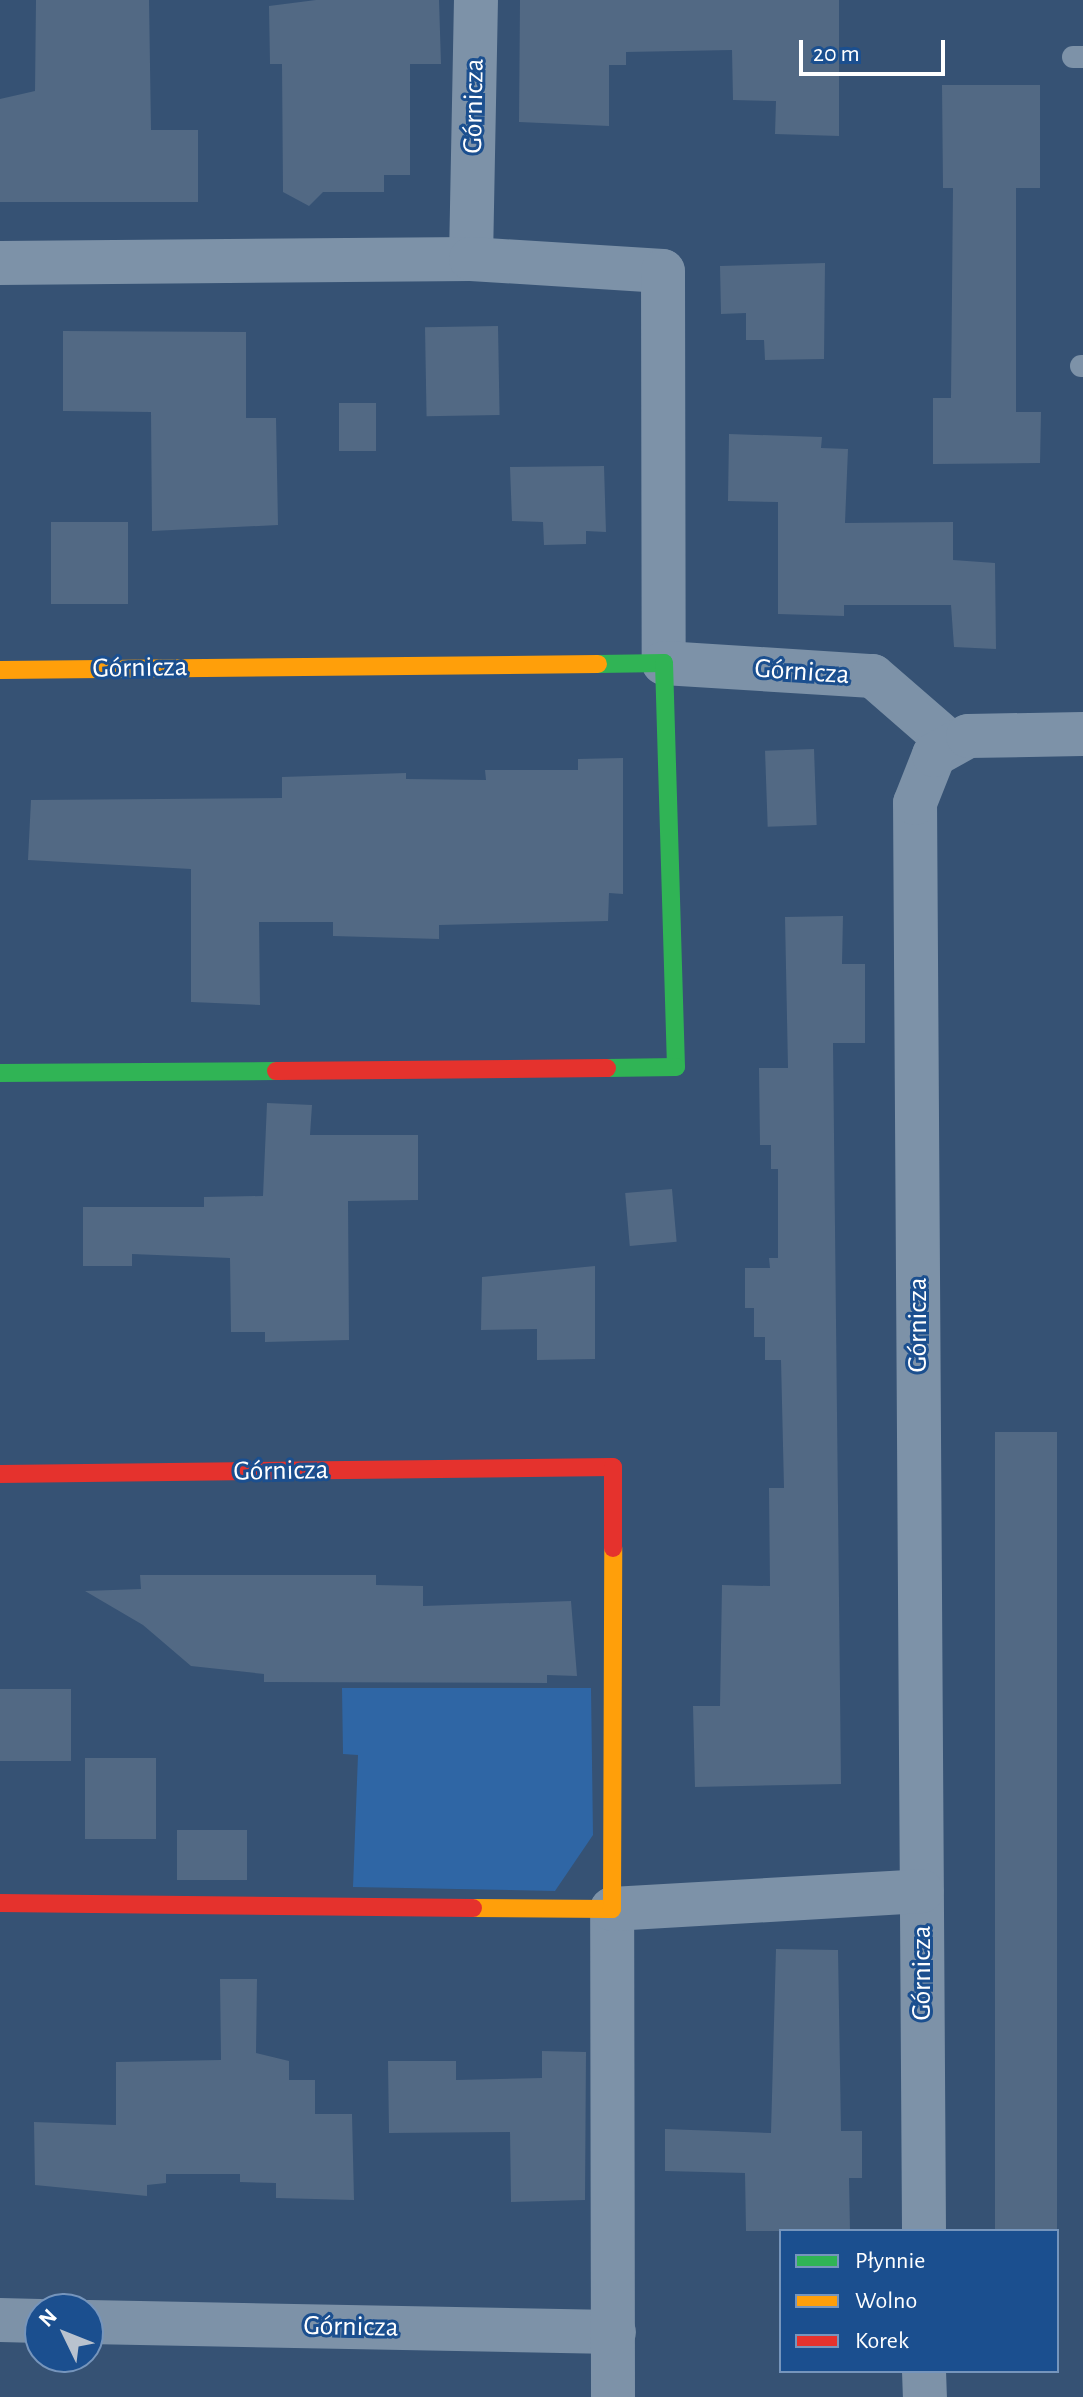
<!DOCTYPE html>
<meta charset="utf-8">
<style>
body{margin:0}
#map{position:relative;width:1083px;height:2397px;overflow:hidden;background:#365274;font-family:"Alegreya Sans",sans-serif}
div>[style]{position:absolute}
.green>*{inset:0;background:#2f66a5}
.building>*{inset:0;background:#526984;transform-origin:0 0}
.lane>*{height:22px;margin:-11px;padding:0 11px;transform-origin:11px;border-radius:11px;background:#7d92a8}
.street>*{height:44px;margin:-22px;padding:0 22px;transform-origin:22px;border-radius:22px;background:#7d92a8}
.fast>*{height:18px;margin:-9px;padding:0 9px;transform-origin:9px;border-radius:9px;background:#30b455}
.slow>*{height:18px;margin:-9px;padding:0 9px;transform-origin:9px;border-radius:9px;background:#ff9f0a}
.jam>*{height:18px;margin:-9px;padding:0 9px;transform-origin:9px;border-radius:9px;background:#e5322d}
span{translate:-50% -50%;white-space:nowrap;text-align:center;line-height:1.15;-webkit-text-stroke:6px #1b4f8f;paint-order:stroke}
.street-label{font-size:28px;color:#fff}
.legend{position:absolute;left:779px;top:2229px;width:280px;height:144px;box-sizing:border-box;background:#1b4f8f;border:2px solid #7695bc;margin:0;padding:10px 14px;list-style:none;font-size:24px;color:#fff}
.legend li{display:flex;align-items:center;gap:16px;height:40px}
.legend b{width:40px;border:2px solid #7695bc}
.north{position:absolute;left:24px;top:2293px;width:80px;height:80px;box-sizing:border-box;background:#1b4f8f;border:2px solid #7695bc;border-radius:50%;rotate:313deg;font-size:22px;font-weight:700;line-height:32px;text-align:center;color:#fff}
.north::after{content:'';display:block;margin:auto;width:28px;height:36px;background:#b9c2ce;clip-path:polygon(50% 0,100% 100%,50% 72%,0 100%)}
.scale{position:absolute;left:799px;top:40px;width:146px;height:36px;box-sizing:border-box;border:4px solid #fff;border-top:0;padding-left:10px;font-size:24px;line-height:28px;white-space:nowrap;color:#fff;-webkit-text-stroke:6px #1b4f8f;paint-order:stroke}
</style>
<div id="map">
<div class="green">
<div style="clip-path:polygon(342px 1688px,591px 1688px,593px 1835px,555px 1891px,353px 1887px,358px 1755px,343px 1754px)"></div>
</div>
<div class="building">
<div style="clip-path:polygon(36px 0,149px 0,151px 130px,198px 130px,198px 202px,0 202px,0 99px,35px 91px)"></div>
<div style="clip-path:polygon(316px 0,439px 0,441px 64px,410px 64px,410px 175px,384px 175px,384px 192px,323px 192px,309px 206px,283px 192px,282px 64px,270px 64px,269px 6px)"></div>
<div style="clip-path:polygon(520px 0,839px 0,839px 136px,775px 134px,776px 101px,733px 100px,732px 50px,626px 52px,626px 65px,609px 65px,609px 126px,519px 122px)"></div>
<div style="clip-path:polygon(942px 85px,1040px 85px,1040px 188px,1016px 188px,1016px 412px,1041px 412px,1040px 463px,933px 464px,933px 398px,951px 398px,953px 188px,943px 188px)"></div>
<div style="clip-path:polygon(825px 263px,824px 359px,765px 360px,764px 340px,746px 340px,746px 313px,721px 314px,720px 266px)"></div>
<div style="left:498px;top:326px;width:89px;height:73px;rotate:89deg"></div>
<div style="clip-path:polygon(63px 331px,246px 332px,246px 418px,276px 418px,278px 525px,152px 531px,151px 412px,63px 411px)"></div>
<div style="left:339px;top:403px;width:37px;height:48px"></div>
<div style="clip-path:polygon(729px 434px,822px 437px,821px 448px,848px 449px,845px 523px,953px 522px,953px 560px,995px 563px,996px 649px,954px 647px,951px 605px,844px 605px,844px 616px,778px 614px,778px 502px,728px 501px)"></div>
<div style="clip-path:polygon(604px 466px,606px 532px,586px 531px,586px 544px,544px 545px,543px 522px,512px 521px,510px 467px)"></div>
<div style="left:51px;top:522px;width:77px;height:82px"></div>
<div style="left:814px;top:749px;width:76px;height:49px;rotate:88deg"></div>
<div style="clip-path:polygon(623px 758px,623px 894px,609px 893px,608px 921px,439px 925px,439px 939px,333px 936px,333px 922px,259px 922px,260px 1005px,191px 1002px,191px 869px,28px 860px,31px 800px,282px 798px,282px 777px,406px 773px,406px 779px,486px 780px,485px 770px,578px 770px,578px 759px)"></div>
<div style="clip-path:polygon(843px 916px,842px 964px,865px 964px,865px 1043px,833px 1043px,841px 1784px,695px 1787px,693px 1706px,720px 1706px,722px 1585px,770px 1586px,769px 1488px,784px 1488px,781px 1360px,765px 1360px,765px 1337px,754px 1337px,754px 1308px,745px 1308px,745px 1268px,770px 1268px,769px 1258px,778px 1258px,778px 1169px,771px 1169px,771px 1145px,760px 1145px,759px 1068px,788px 1068px,785px 917px)"></div>
<div style="clip-path:polygon(267px 1103px,312px 1105px,310px 1135px,418px 1135px,418px 1200px,348px 1201px,349px 1340px,265px 1342px,265px 1332px,231px 1332px,230px 1258px,132px 1254px,132px 1266px,83px 1266px,83px 1207px,204px 1207px,204px 1197px,263px 1196px)"></div>
<div style="left:672px;top:1189px;width:53px;height:47px;rotate:85deg"></div>
<div style="clip-path:polygon(595px 1266px,595px 1359px,537px 1360px,537px 1329px,481px 1330px,482px 1277px)"></div>
<div style="left:995px;top:1432px;width:62px;height:799px"></div>
<div style="clip-path:polygon(140px 1575px,376px 1575px,376px 1585px,423px 1586px,423px 1606px,571px 1601px,577px 1676px,547px 1675px,547px 1683px,264px 1682px,264px 1674px,191px 1666px,143px 1625px,85px 1591px,141px 1589px)"></div>
<div style="left:0;top:1689px;width:71px;height:72px"></div>
<div style="left:85px;top:1758px;width:71px;height:81px"></div>
<div style="left:177px;top:1830px;width:70px;height:50px"></div>
<div style="clip-path:polygon(776px 1949px,838px 1950px,841px 2131px,862px 2131px,862px 2178px,849px 2178px,850px 2231px,746px 2231px,745px 2173px,665px 2171px,665px 2129px,771px 2133px)"></div>
<div style="clip-path:polygon(220px 1979px,257px 1979px,256px 2053px,289px 2061px,289px 2080px,315px 2080px,315px 2114px,352px 2114px,354px 2200px,276px 2198px,276px 2183px,240px 2182px,240px 2174px,166px 2174px,166px 2183px,147px 2185px,147px 2196px,35px 2185px,34px 2122px,116px 2125px,116px 2062px,221px 2060px)"></div>
<div style="clip-path:polygon(542px 2051px,586px 2052px,585px 2200px,511px 2202px,510px 2132px,389px 2133px,388px 2061px,456px 2061px,456px 2080px,542px 2078px)"></div>
</div>
<div class="lane">
<div style="left:1073px;top:57px;width:10px"></div>
<div style="left:1081px;top:366px;width:2px"></div>
</div>
<div class="street">
<div style="left:471px;top:259px;width:259px;rotate:-88.9deg"></div>
<div style="left:0;top:263px;width:471px;rotate:-0.5deg"></div>
<div style="left:471px;top:259px;width:192px;rotate:3.6deg"></div>
<div style="left:663px;top:271px;width:392px;rotate:89.9deg"></div>
<div style="left:664px;top:663px;width:209px;rotate:3.6deg"></div>
<div style="left:873px;top:676px;width:102px;rotate:41deg"></div>
<div style="left:924px;top:2231px;width:1428px;rotate:-90.36deg"></div>
<div style="left:915px;top:803px;width:52px;rotate:-68.4deg"></div>
<div style="left:934px;top:755px;width:39px;rotate:-29deg"></div>
<div style="left:968px;top:736px;width:115px;rotate:-1deg"></div>
<div style="left:0;top:2320px;width:40px;rotate:1.4deg"></div>
<div style="left:88px;top:2322px;width:526px;rotate:1.09deg"></div>
<div style="left:924px;top:2371px;width:26px;rotate:88deg"></div>
<div style="left:613px;top:2397px;width:488px;rotate:-90.1deg"></div>
<div style="left:612px;top:1909px;width:310px;rotate:-3.3deg"></div>
</div>
<div class="fast">
<div style="left:598px;top:664px;width:66px;rotate:-0.9deg"></div>
<div style="left:664px;top:663px;width:404px;rotate:88.3deg"></div>
<div style="left:676px;top:1067px;width:69px;rotate:179.2deg"></div>
<div style="left:0;top:1073px;width:276px;rotate:-0.4deg"></div>
</div>
<div class="slow">
<div style="left:0;top:670px;width:598px;rotate:-0.57deg"></div>
<div style="left:473px;top:1908px;width:139px;rotate:0.4deg"></div>
<div style="left:612px;top:1909px;width:361px;rotate:-89.8deg"></div>
</div>
<div class="jam">
<div style="left:276px;top:1071px;width:331px;rotate:-0.5deg"></div>
<div style="left:0;top:1474px;width:613px;rotate:-0.65deg"></div>
<div style="left:613px;top:1467px;width:81px;rotate:90deg"></div>
<div style="left:0;top:1903px;width:473px;rotate:0.6deg"></div>
</div>
<div class="street-label">
<span style="left:474px;top:106px;rotate:-89deg">Górnicza</span>
<span style="left:140px;top:668px;rotate:-1deg">Górnicza</span>
<span style="left:802px;top:672px;rotate:4deg">Górnicza</span>
<span style="left:918px;top:1325px;rotate:-90deg">Górnicza</span>
<span style="left:281px;top:1471px;rotate:-1deg">Górnicza</span>
<span style="left:922px;top:1973px;rotate:-90deg">Górnicza</span>
<span style="left:351px;top:2327px;rotate:1deg">Górnicza</span>
</div>
<ul class="legend">
<li><b style="height:10px;background:#30b455"></b>Płynnie</li>
<li><b style="height:10px;background:#ff9f0a"></b>Wolno</li>
<li><b style="height:10px;background:#e5322d"></b>Korek</li>
</ul>
<div class="north">N</div>
<div class="scale">20 m</div>
</div>
